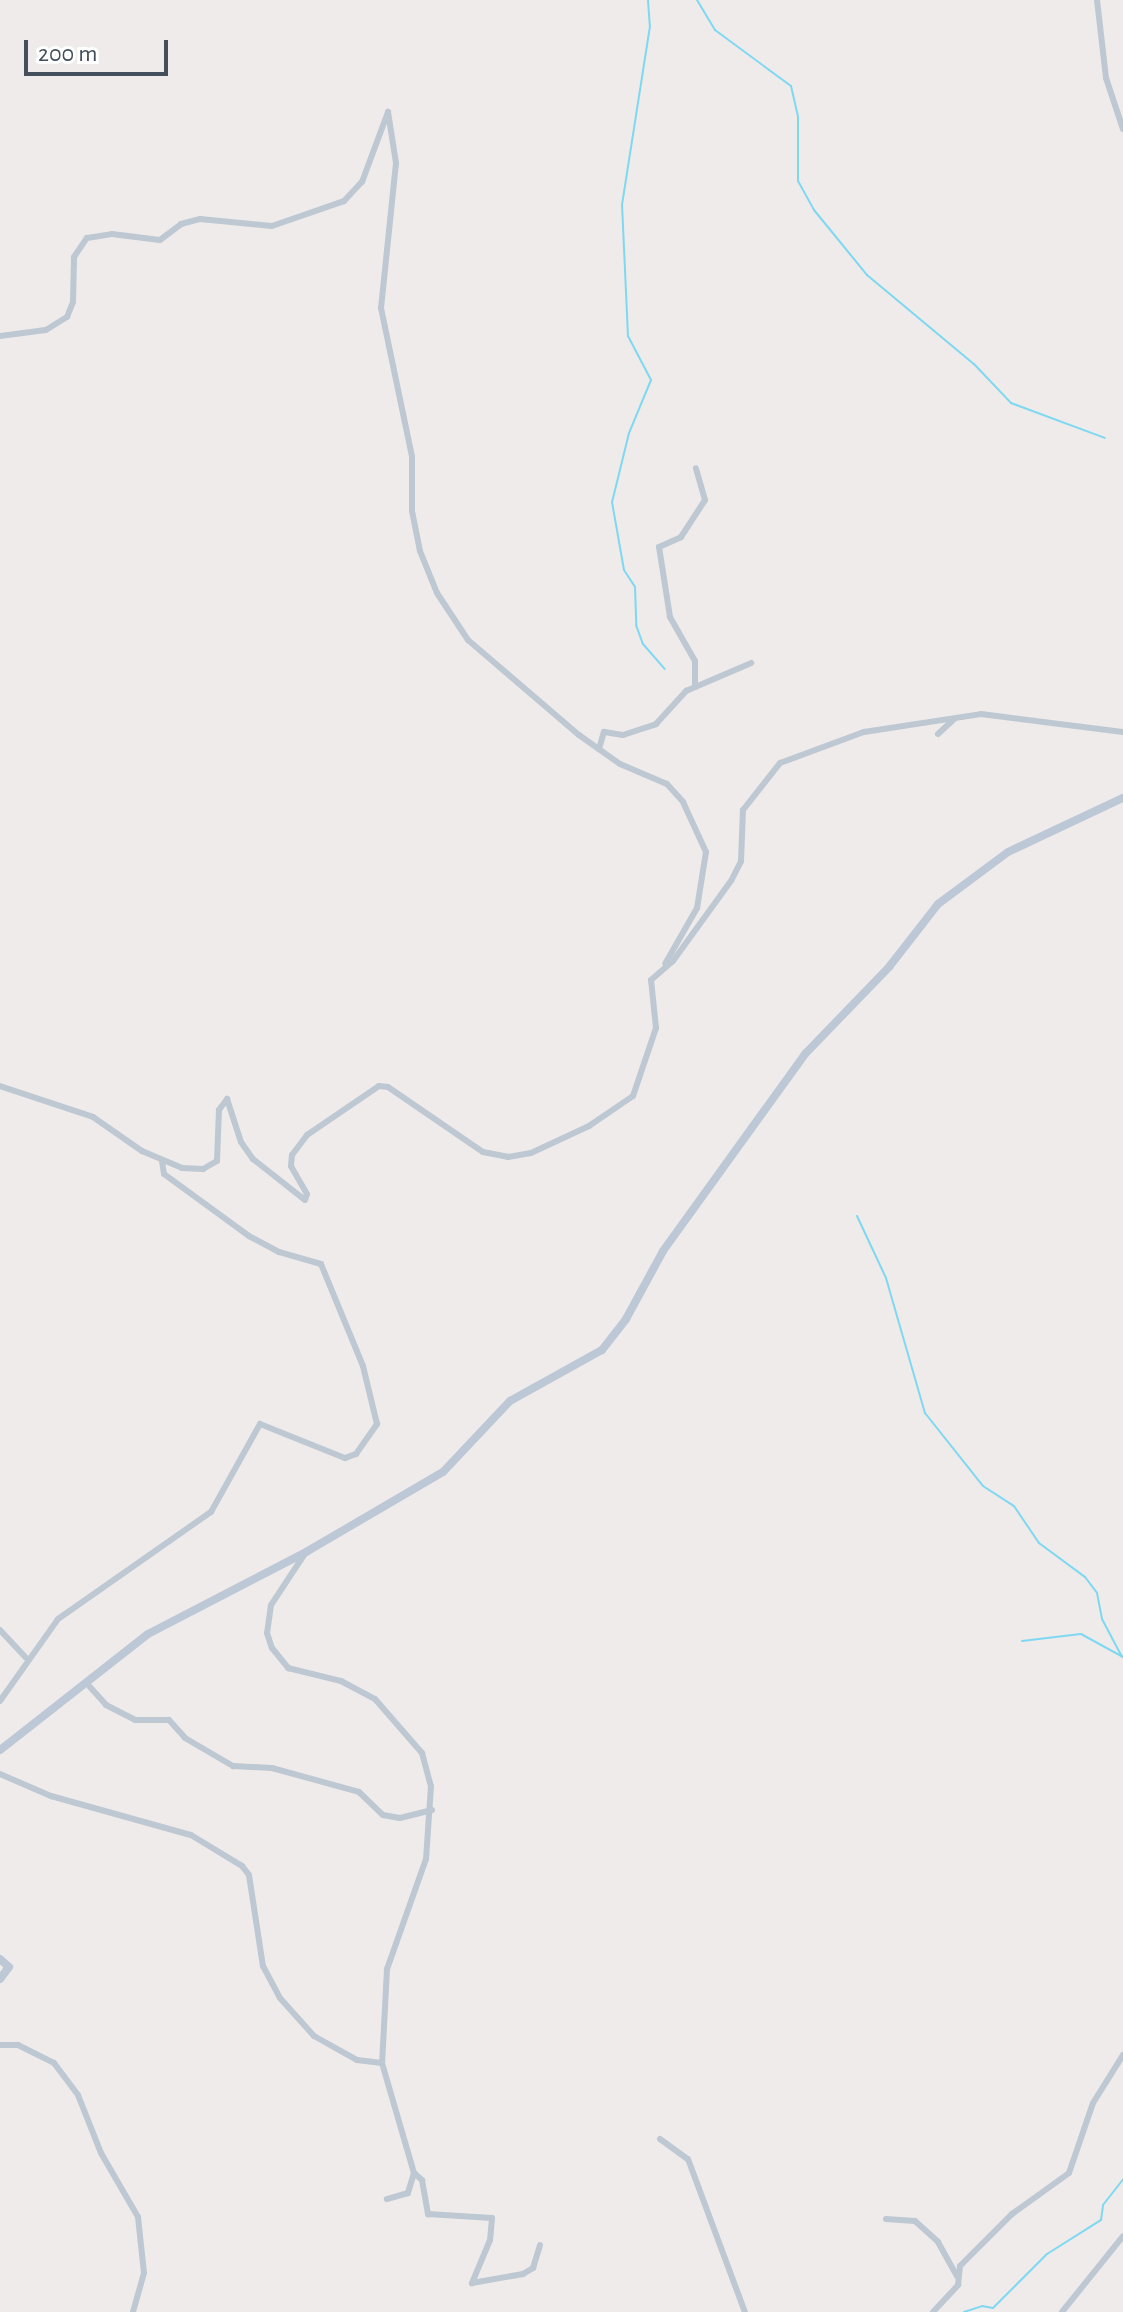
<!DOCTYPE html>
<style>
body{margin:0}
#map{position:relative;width:1123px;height:2312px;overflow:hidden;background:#efebeb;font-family:"Alegreya Sans",sans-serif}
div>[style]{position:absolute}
.stream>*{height:2px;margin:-1px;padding:0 1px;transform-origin:1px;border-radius:1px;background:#7fd8f1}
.street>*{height:6px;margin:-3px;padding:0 3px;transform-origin:3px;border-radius:3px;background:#bdc8d2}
.secondary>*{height:8px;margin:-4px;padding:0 4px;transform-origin:4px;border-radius:4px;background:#bcc8d6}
span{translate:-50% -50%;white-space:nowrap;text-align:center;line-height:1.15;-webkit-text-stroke:8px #fff;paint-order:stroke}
.scale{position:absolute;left:24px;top:40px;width:144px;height:36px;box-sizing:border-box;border:4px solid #434f5a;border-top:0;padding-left:10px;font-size:24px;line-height:28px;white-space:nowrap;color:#434f5a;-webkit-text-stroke:6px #fff;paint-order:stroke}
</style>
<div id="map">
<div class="stream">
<div style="left:648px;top:0;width:26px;rotate:86deg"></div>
<div style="left:650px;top:26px;width:180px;rotate:98.9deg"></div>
<div style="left:622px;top:204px;width:132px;rotate:87.4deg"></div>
<div style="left:628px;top:336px;width:50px;rotate:62.4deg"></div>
<div style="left:651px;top:380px;width:57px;rotate:112.5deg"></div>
<div style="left:629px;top:433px;width:71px;rotate:103.8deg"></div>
<div style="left:612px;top:502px;width:69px;rotate:80deg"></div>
<div style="left:624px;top:570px;width:20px;rotate:57deg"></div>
<div style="left:635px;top:587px;width:38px;rotate:88deg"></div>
<div style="left:636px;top:625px;width:20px;rotate:70deg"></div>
<div style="left:643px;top:644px;width:33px;rotate:49deg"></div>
<div style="left:697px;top:0;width:35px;rotate:59deg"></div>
<div style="left:715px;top:30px;width:94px;rotate:36.4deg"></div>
<div style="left:791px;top:86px;width:32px;rotate:77deg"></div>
<div style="left:798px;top:117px;width:64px;rotate:90deg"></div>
<div style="left:798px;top:181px;width:33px;rotate:61deg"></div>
<div style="left:814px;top:210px;width:84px;rotate:50.8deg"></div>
<div style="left:867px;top:275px;width:139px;rotate:39.8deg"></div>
<div style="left:974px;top:364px;width:54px;rotate:46.5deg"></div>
<div style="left:1011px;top:403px;width:100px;rotate:20.4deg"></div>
<div style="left:857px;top:1216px;width:68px;rotate:64.9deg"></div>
<div style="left:886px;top:1278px;width:141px;rotate:73.9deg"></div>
<div style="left:925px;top:1413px;width:93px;rotate:51.5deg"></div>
<div style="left:983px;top:1486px;width:37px;rotate:33deg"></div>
<div style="left:1014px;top:1506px;width:45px;rotate:56deg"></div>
<div style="left:1039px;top:1543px;width:57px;rotate:36.5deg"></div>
<div style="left:1085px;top:1577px;width:20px;rotate:53deg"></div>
<div style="left:1097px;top:1593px;width:26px;rotate:79deg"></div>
<div style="left:1102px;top:1619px;width:43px;rotate:62.2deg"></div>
<div style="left:1022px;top:1641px;width:59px;rotate:-6.8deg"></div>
<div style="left:1081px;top:1634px;width:48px;rotate:28.7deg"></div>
<div style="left:964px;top:2312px;width:19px;rotate:-18deg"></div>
<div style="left:982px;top:2306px;width:11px;rotate:10deg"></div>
<div style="left:993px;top:2308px;width:76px;rotate:-45deg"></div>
<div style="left:1047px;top:2254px;width:64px;rotate:-32.2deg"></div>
<div style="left:1101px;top:2220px;width:15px;rotate:-82deg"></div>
<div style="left:1103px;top:2205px;width:33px;rotate:-52deg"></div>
</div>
<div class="street">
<div style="left:1097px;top:0;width:79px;rotate:83.4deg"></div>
<div style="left:1106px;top:78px;width:54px;rotate:71.6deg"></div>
<div style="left:388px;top:112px;width:52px;rotate:81.1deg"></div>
<div style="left:396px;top:163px;width:146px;rotate:95.9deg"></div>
<div style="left:381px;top:308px;width:152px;rotate:78.2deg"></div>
<div style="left:412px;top:457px;width:54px;rotate:90deg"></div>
<div style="left:412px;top:511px;width:41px;rotate:78.7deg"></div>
<div style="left:420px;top:551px;width:45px;rotate:68deg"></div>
<div style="left:437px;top:593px;width:56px;rotate:56.6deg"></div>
<div style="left:468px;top:640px;width:146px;rotate:40.6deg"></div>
<div style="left:579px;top:735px;width:50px;rotate:35.3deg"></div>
<div style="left:620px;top:764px;width:51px;rotate:23.1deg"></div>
<div style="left:667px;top:784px;width:24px;rotate:48deg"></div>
<div style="left:683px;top:802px;width:55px;rotate:65.3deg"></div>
<div style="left:706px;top:852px;width:57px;rotate:99.1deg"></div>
<div style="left:697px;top:908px;width:64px;rotate:119.7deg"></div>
<div style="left:0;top:336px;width:46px;rotate:-7.4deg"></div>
<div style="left:46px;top:330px;width:25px;rotate:-32deg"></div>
<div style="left:67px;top:317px;width:16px;rotate:-68deg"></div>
<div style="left:73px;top:302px;width:45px;rotate:-88.7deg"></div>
<div style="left:74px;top:257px;width:23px;rotate:-56deg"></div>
<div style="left:87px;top:238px;width:25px;rotate:-9deg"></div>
<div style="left:112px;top:234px;width:48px;rotate:7.1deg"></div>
<div style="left:160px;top:240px;width:26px;rotate:-37deg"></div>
<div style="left:181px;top:224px;width:20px;rotate:-15deg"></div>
<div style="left:200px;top:219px;width:72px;rotate:5.6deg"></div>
<div style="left:272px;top:226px;width:76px;rotate:-19.1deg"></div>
<div style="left:344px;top:201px;width:26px;rotate:-47deg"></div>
<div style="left:362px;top:182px;width:75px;rotate:-69.6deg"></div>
<div style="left:695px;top:687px;width:26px;rotate:-90deg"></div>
<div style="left:695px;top:661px;width:51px;rotate:-119.6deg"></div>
<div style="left:670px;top:617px;width:71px;rotate:-98.9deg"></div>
<div style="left:659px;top:547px;width:24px;rotate:-24deg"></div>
<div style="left:681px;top:537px;width:44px;rotate:-57deg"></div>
<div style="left:705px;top:500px;width:33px;rotate:-106deg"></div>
<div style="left:938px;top:734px;width:22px;rotate:-43deg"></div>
<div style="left:599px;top:749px;width:18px;rotate:-74deg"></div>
<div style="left:604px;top:732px;width:19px;rotate:9deg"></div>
<div style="left:623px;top:735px;width:35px;rotate:-18deg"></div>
<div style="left:656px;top:724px;width:45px;rotate:-47.7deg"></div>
<div style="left:686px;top:691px;width:71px;rotate:-23.3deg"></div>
<div style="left:0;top:1086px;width:98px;rotate:18.4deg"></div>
<div style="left:93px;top:1117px;width:60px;rotate:34.8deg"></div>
<div style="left:142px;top:1151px;width:43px;rotate:23deg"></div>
<div style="left:182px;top:1168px;width:21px;rotate:3deg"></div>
<div style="left:203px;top:1169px;width:16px;rotate:-30deg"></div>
<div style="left:217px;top:1161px;width:51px;rotate:-87.8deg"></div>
<div style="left:219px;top:1110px;width:14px;rotate:-54deg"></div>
<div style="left:227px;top:1099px;width:45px;rotate:72deg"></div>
<div style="left:241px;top:1142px;width:21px;rotate:55deg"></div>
<div style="left:253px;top:1159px;width:66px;rotate:38.3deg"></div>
<div style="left:305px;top:1200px;width:6px;rotate:-72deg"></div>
<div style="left:307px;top:1194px;width:32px;rotate:-120deg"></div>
<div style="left:291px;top:1166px;width:11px;rotate:-85deg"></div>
<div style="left:292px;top:1155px;width:25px;rotate:-53deg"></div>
<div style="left:307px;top:1135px;width:87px;rotate:-34.2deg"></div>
<div style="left:379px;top:1086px;width:9px;rotate:6deg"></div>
<div style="left:388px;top:1087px;width:115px;rotate:34.4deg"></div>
<div style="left:483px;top:1152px;width:25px;rotate:11deg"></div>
<div style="left:508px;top:1157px;width:23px;rotate:-10deg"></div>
<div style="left:531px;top:1153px;width:64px;rotate:-25deg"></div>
<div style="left:589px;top:1126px;width:53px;rotate:-34.3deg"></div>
<div style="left:633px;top:1096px;width:72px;rotate:-71.3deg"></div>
<div style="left:656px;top:1028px;width:48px;rotate:-95.9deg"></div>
<div style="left:651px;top:980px;width:29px;rotate:-41deg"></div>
<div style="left:673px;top:961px;width:99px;rotate:-54.1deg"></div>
<div style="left:731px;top:881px;width:22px;rotate:-63deg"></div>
<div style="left:741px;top:861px;width:51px;rotate:-87.8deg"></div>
<div style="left:743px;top:810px;width:60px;rotate:-51.8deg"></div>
<div style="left:780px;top:763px;width:90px;rotate:-20.3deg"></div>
<div style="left:864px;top:732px;width:118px;rotate:-8.7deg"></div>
<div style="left:981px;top:714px;width:143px;rotate:7.2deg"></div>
<div style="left:304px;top:1555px;width:60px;rotate:123.4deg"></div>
<div style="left:271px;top:1605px;width:28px;rotate:98deg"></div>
<div style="left:267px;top:1633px;width:16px;rotate:72deg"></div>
<div style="left:272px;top:1648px;width:26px;rotate:51deg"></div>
<div style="left:288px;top:1668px;width:55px;rotate:13.8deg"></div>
<div style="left:341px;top:1681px;width:38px;rotate:28deg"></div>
<div style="left:375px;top:1699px;width:72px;rotate:49deg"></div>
<div style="left:422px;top:1753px;width:34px;rotate:75deg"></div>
<div style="left:431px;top:1786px;width:73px;rotate:93.9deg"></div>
<div style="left:426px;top:1859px;width:117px;rotate:109.5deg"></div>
<div style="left:387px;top:1969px;width:94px;rotate:93deg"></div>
<div style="left:382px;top:2063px;width:115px;rotate:73.8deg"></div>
<div style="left:414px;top:2173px;width:21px;rotate:107deg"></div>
<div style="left:408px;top:2193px;width:22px;rotate:164deg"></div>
<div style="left:0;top:1630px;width:38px;rotate:47deg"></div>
<div style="left:90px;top:1687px;width:24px;rotate:48deg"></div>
<div style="left:106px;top:1705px;width:33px;rotate:27deg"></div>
<div style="left:135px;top:1720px;width:34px"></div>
<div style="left:169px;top:1720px;width:24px;rotate:48deg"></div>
<div style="left:185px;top:1738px;width:56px;rotate:30.3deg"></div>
<div style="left:233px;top:1766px;width:39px;rotate:3deg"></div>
<div style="left:272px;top:1768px;width:90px;rotate:15.4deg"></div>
<div style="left:359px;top:1792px;width:33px;rotate:44deg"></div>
<div style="left:383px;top:1815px;width:17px;rotate:10deg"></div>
<div style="left:400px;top:1818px;width:33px;rotate:-14deg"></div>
<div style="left:0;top:1701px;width:100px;rotate:-54.7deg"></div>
<div style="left:58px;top:1619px;width:187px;rotate:-35deg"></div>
<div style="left:211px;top:1512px;width:101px;rotate:-60.9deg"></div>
<div style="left:260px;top:1424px;width:92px;rotate:21.8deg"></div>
<div style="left:345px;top:1458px;width:12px;rotate:-20deg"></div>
<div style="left:356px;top:1454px;width:37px;rotate:-55deg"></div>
<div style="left:377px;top:1424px;width:60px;rotate:-103.6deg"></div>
<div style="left:363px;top:1366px;width:110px;rotate:-112.4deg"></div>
<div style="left:321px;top:1264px;width:44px;rotate:-164.1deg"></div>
<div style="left:279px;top:1252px;width:34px;rotate:-152deg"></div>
<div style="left:249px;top:1236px;width:105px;rotate:-143.9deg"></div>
<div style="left:164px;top:1174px;width:12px;rotate:-99deg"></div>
<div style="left:0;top:1774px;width:56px;rotate:23.3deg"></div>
<div style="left:51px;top:1796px;width:145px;rotate:15.6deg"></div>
<div style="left:191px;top:1835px;width:60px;rotate:31.3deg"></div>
<div style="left:242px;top:1866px;width:11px;rotate:52deg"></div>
<div style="left:249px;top:1875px;width:92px;rotate:81.3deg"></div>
<div style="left:263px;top:1966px;width:36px;rotate:62deg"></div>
<div style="left:280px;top:1998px;width:51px;rotate:48.2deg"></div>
<div style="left:314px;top:2036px;width:49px;rotate:29.2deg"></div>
<div style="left:357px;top:2060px;width:25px;rotate:7deg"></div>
<div style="left:0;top:2045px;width:18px"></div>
<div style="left:18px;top:2045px;width:40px;rotate:26.6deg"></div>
<div style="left:54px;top:2063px;width:40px;rotate:53deg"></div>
<div style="left:78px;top:2095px;width:62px;rotate:68.4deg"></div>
<div style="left:101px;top:2153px;width:74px;rotate:60deg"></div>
<div style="left:138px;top:2217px;width:56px;rotate:83.9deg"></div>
<div style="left:144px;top:2273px;width:41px;rotate:105.8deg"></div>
<div style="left:660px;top:2139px;width:34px;rotate:36deg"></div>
<div style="left:688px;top:2159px;width:163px;rotate:69.6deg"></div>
<div style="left:414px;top:2173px;width:11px;rotate:41deg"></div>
<div style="left:422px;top:2180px;width:35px;rotate:80deg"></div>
<div style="left:428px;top:2214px;width:64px;rotate:3.6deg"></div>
<div style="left:492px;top:2218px;width:22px;rotate:95deg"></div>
<div style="left:490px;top:2240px;width:47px;rotate:112.7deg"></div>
<div style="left:472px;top:2283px;width:52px;rotate:-10deg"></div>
<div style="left:523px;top:2274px;width:12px;rotate:-31deg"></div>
<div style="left:533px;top:2268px;width:24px;rotate:-73deg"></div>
<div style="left:886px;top:2219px;width:29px;rotate:4deg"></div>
<div style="left:915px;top:2221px;width:31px;rotate:42deg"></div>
<div style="left:938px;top:2242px;width:39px;rotate:61deg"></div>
<div style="left:933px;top:2312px;width:37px;rotate:-47deg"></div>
<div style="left:958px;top:2285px;width:19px;rotate:-84deg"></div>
<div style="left:960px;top:2266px;width:74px;rotate:-45deg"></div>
<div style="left:1012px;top:2214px;width:70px;rotate:-35.7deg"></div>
<div style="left:1069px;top:2173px;width:74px;rotate:-71.1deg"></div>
<div style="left:1093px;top:2103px;width:57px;rotate:-58deg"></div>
<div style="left:1062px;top:2312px;width:97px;rotate:-51.2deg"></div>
</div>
<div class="secondary">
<div style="left:0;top:1750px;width:188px;rotate:-38.1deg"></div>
<div style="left:148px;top:1634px;width:178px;rotate:-27.4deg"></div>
<div style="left:306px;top:1552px;width:159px;rotate:-30.3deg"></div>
<div style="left:443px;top:1472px;width:98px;rotate:-46.7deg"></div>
<div style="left:510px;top:1401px;width:105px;rotate:-29deg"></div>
<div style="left:602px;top:1350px;width:39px;rotate:-52deg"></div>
<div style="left:626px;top:1319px;width:77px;rotate:-61.4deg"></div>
<div style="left:663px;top:1251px;width:244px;rotate:-54.2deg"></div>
<div style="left:806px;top:1053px;width:120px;rotate:-46deg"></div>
<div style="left:889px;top:967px;width:80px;rotate:-52.1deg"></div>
<div style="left:938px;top:904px;width:87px;rotate:-36.6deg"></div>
<div style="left:1008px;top:852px;width:127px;rotate:-25.2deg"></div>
<div style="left:0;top:1959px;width:12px;rotate:42deg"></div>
<div style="left:9px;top:1967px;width:15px;rotate:127deg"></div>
</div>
<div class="scale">200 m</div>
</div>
